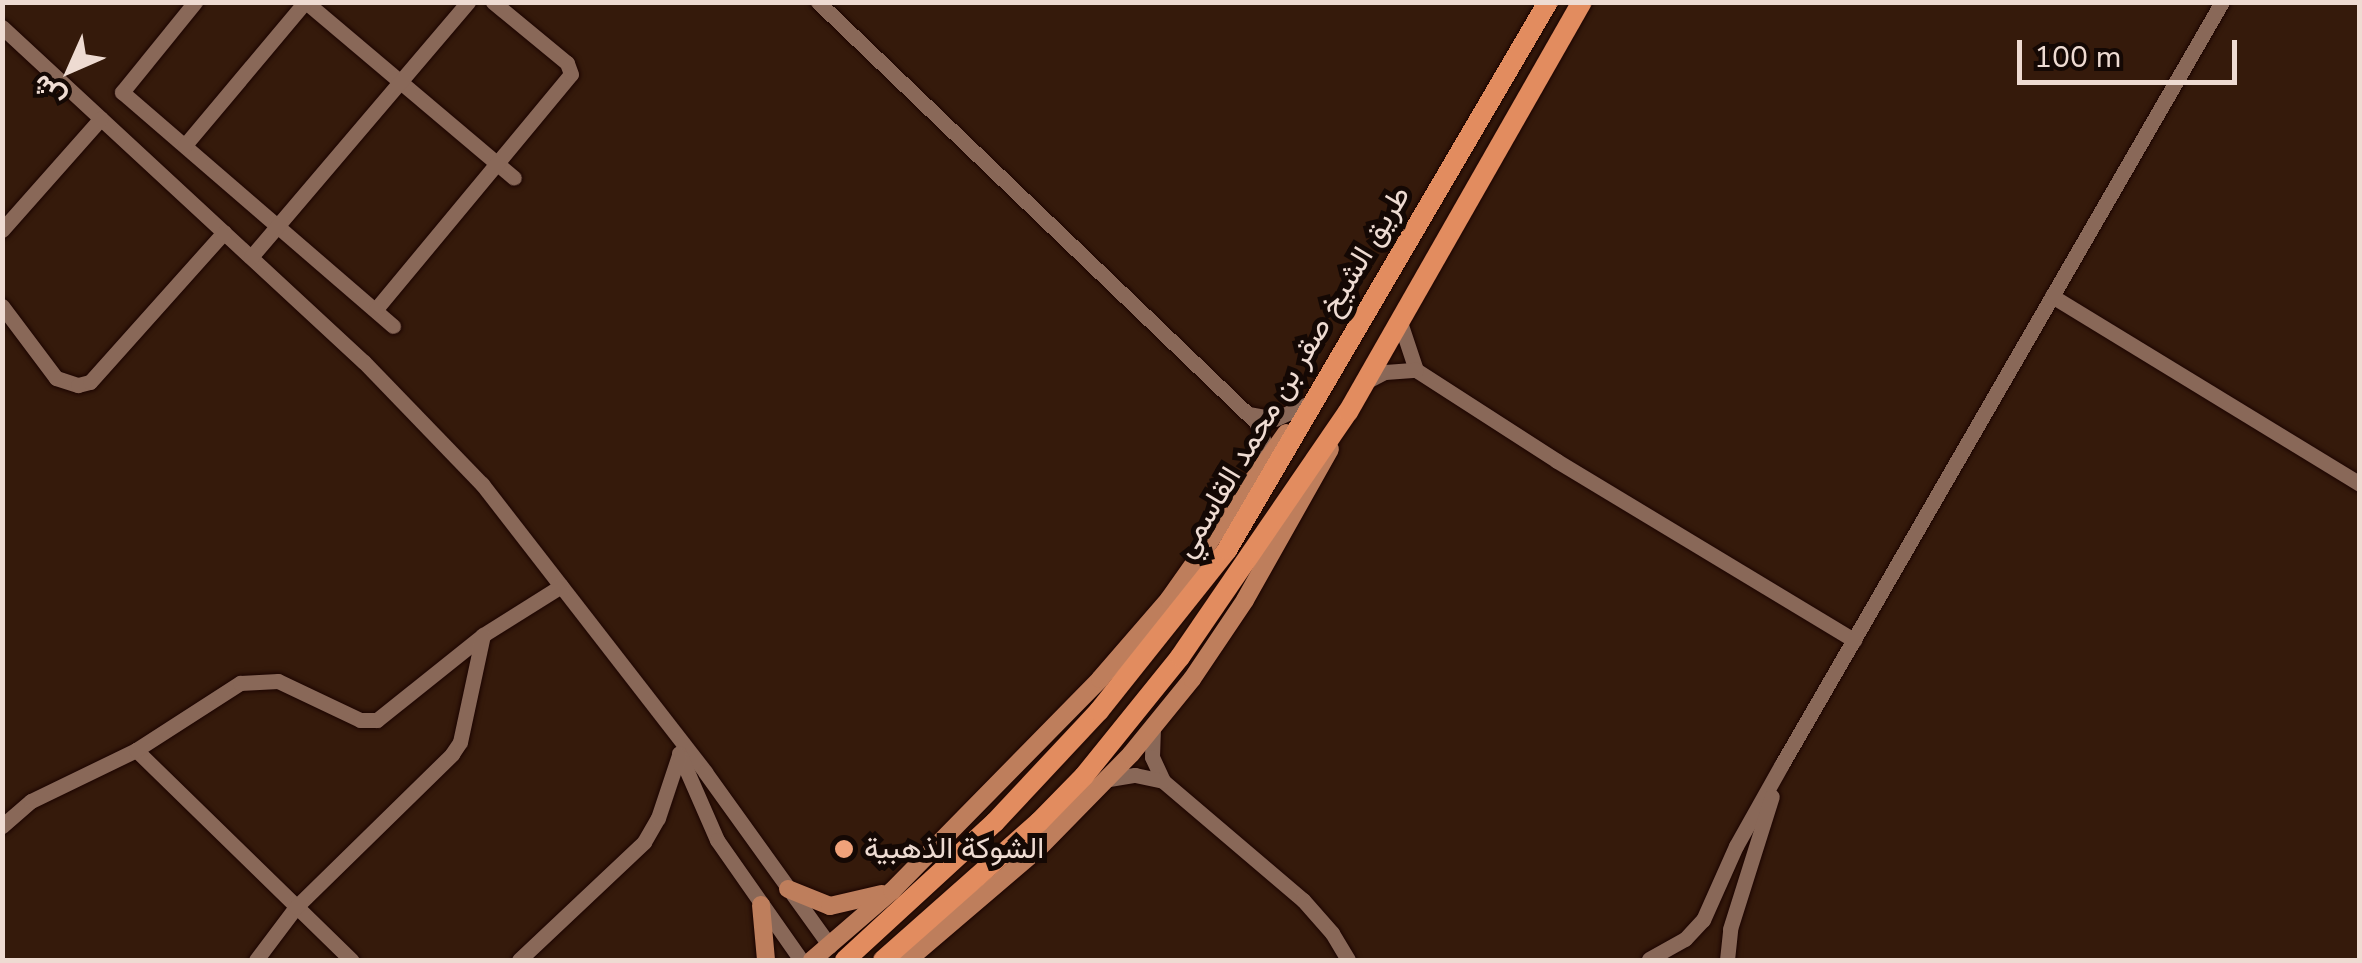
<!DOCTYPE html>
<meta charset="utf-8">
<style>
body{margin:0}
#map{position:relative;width:2362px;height:963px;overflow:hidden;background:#351a0b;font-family:"Nunito Sans",Vazirmatn,sans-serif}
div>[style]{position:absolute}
.roads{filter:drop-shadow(0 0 2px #1b0400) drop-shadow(0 0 2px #1b0400)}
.minor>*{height:15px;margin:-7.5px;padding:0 7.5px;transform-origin:7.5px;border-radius:7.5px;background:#896858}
.major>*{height:18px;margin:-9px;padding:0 9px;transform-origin:9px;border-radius:9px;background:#be7e5c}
.highway>*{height:20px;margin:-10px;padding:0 10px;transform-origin:10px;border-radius:10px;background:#e28c5f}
.dots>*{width:28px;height:28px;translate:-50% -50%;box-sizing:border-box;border:5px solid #140804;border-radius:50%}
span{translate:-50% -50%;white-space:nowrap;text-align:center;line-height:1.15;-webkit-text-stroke:10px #140804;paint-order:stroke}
.street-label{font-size:30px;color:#eedbd2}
.poi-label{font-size:30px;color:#eedbd2}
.left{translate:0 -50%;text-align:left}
.frame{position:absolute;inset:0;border:5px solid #eedbd2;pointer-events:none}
.north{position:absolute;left:20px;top:20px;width:100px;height:100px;-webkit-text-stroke:8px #140804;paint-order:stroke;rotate:225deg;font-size:28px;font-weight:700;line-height:40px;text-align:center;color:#eedbd2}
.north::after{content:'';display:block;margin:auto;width:35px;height:45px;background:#eedbd2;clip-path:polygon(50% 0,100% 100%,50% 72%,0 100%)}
.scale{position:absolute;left:2017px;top:40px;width:220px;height:45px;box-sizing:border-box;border:5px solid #eedbd2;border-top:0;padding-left:12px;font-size:30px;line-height:35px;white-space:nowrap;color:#eedbd2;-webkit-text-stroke:8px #140804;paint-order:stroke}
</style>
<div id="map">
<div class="roads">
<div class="minor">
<div style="left:195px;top:2px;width:116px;rotate:129deg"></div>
<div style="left:122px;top:92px;width:358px;rotate:40.8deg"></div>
<div style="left:306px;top:2px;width:272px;rotate:40.2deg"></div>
<div style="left:818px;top:2px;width:607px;rotate:43.8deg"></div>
<div style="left:1256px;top:422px;width:22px;rotate:68deg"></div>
<div style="left:1264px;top:442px;width:22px;rotate:93deg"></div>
<div style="left:2px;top:27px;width:493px;rotate:42.8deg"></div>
<div style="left:364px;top:362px;width:170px;rotate:46deg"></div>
<div style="left:482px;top:484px;width:364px;rotate:52.2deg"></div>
<div style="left:705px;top:772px;width:214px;rotate:54.3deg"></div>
<div style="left:185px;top:145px;width:187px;rotate:-50deg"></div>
<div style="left:2px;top:230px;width:149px;rotate:-48.5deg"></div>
<div style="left:251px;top:257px;width:335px;rotate:-49.6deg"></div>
<div style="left:2052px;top:296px;width:361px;rotate:31.4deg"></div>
<div style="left:2px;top:306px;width:90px;rotate:53.1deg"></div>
<div style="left:56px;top:378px;width:23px;rotate:18deg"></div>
<div style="left:78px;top:385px;width:12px;rotate:-14deg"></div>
<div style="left:90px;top:382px;width:201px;rotate:-48.2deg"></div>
<div style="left:376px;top:309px;width:305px;rotate:-50.3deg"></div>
<div style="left:571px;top:74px;width:12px;rotate:-110deg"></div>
<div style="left:567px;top:63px;width:96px;rotate:-140.5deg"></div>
<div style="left:1400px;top:322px;width:51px;rotate:71.6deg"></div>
<div style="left:1416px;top:370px;width:168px;rotate:32.8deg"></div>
<div style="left:1557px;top:461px;width:347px;rotate:31.1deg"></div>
<div style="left:1367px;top:381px;width:20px;rotate:-27deg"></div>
<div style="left:1385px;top:372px;width:31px;rotate:-4deg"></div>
<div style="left:1248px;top:414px;width:27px;rotate:10deg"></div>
<div style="left:1275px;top:419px;width:38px;rotate:-25deg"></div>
<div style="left:1153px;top:728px;width:29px;rotate:92deg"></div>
<div style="left:1152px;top:757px;width:26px;rotate:65deg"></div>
<div style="left:1163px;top:781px;width:184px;rotate:40.4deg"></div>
<div style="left:1303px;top:900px;width:44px;rotate:48.7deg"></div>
<div style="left:1332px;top:933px;width:31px;rotate:59deg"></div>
<div style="left:136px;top:750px;width:301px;rotate:44.3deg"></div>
<div style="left:679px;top:753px;width:95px;rotate:66.4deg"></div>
<div style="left:717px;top:840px;width:146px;rotate:55deg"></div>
<div style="left:1109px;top:779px;width:26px;rotate:-9deg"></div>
<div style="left:1135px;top:775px;width:29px;rotate:12deg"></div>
<div style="left:2px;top:826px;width:38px;rotate:-41deg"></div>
<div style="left:31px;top:801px;width:117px;rotate:-25.9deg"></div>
<div style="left:136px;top:750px;width:124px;rotate:-32.8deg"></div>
<div style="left:240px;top:683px;width:38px;rotate:-3deg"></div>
<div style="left:278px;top:681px;width:91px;rotate:25.4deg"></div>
<div style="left:360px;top:720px;width:17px"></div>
<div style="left:377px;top:720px;width:136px;rotate:-38.7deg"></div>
<div style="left:483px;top:635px;width:92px;rotate:-32.1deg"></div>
<div style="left:1649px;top:959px;width:41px;rotate:-29.1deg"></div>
<div style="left:1685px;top:939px;width:26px;rotate:-47deg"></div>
<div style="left:1703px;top:920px;width:81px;rotate:-66deg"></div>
<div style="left:1736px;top:846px;width:94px;rotate:-60.7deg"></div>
<div style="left:1782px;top:764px;width:880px;rotate:-60deg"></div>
<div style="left:256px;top:960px;width:66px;rotate:-53deg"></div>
<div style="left:296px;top:907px;width:219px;rotate:-44.4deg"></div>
<div style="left:452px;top:754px;width:14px;rotate:-56deg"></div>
<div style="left:460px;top:742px;width:109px;rotate:-77.9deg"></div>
<div style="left:519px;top:960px;width:172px;rotate:-43.3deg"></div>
<div style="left:644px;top:842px;width:28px;rotate:-60deg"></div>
<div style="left:658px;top:818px;width:66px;rotate:-71.6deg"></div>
<div style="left:1727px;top:960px;width:31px;rotate:-84deg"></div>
<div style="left:1730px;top:929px;width:139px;rotate:-72.5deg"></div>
</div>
<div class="major">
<div style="left:788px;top:889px;width:45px;rotate:22deg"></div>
<div style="left:830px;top:906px;width:53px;rotate:-13deg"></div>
<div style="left:761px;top:905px;width:55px;rotate:84.8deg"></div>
<div style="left:812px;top:960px;width:106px;rotate:-40.8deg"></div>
<div style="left:892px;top:891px;width:297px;rotate:-45.5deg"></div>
<div style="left:1100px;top:679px;width:106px;rotate:-49.2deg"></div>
<div style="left:1169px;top:599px;width:203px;rotate:-54.8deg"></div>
<div style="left:908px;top:960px;width:171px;rotate:-40.5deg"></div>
<div style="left:1038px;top:849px;width:133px;rotate:-45.6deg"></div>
<div style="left:1131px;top:754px;width:97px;rotate:-50.9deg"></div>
<div style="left:1192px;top:679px;width:95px;rotate:-56.1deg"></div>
<div style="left:1245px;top:600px;width:173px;rotate:-60.6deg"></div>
</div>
<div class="highway">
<div style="left:845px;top:960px;width:204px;rotate:-42.6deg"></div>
<div style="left:995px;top:822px;width:152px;rotate:-46.9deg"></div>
<div style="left:1099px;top:711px;width:206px;rotate:-51.5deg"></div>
<div style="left:1227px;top:550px;width:635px;rotate:-59.64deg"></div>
<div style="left:883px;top:960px;width:208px;rotate:-41.5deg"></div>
<div style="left:1039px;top:822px;width:64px;rotate:-45.6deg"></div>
<div style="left:1084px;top:776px;width:153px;rotate:-51.1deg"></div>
<div style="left:1180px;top:657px;width:297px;rotate:-55.6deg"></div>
<div style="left:1348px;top:412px;width:472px;rotate:-60.3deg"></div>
</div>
</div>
<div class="dots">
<div style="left:844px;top:849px;background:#f0a27a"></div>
</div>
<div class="street-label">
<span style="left:1293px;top:372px;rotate:-59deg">طريق الشيخ صقر بن محمد القاسمي</span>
</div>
<div class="poi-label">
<span class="left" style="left:864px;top:849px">الشوكة الذهبية</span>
</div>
<div class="frame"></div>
<div class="north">ش</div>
<div class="scale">100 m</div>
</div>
